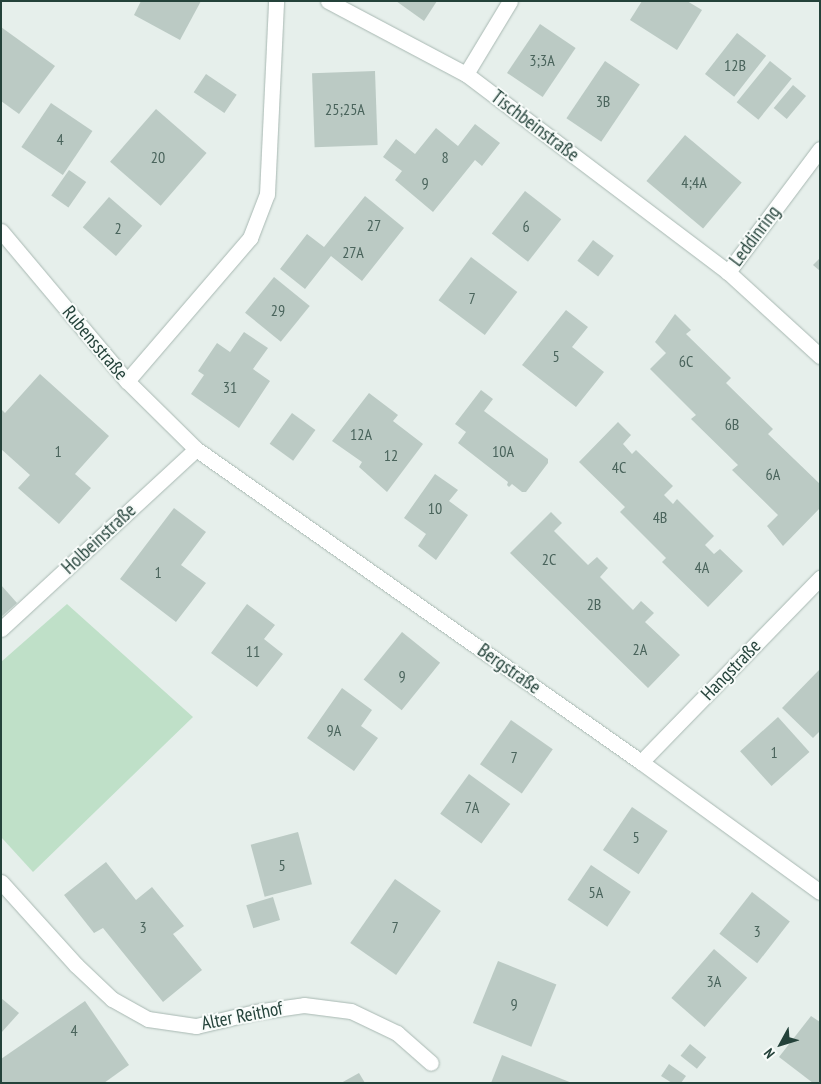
<!DOCTYPE html>
<meta charset="utf-8">
<style>
body{margin:0}
#map{position:relative;width:821px;height:1084px;overflow:hidden;background:#e6efeb;font-family:"PT Sans Narrow",sans-serif}
div>[style]{position:absolute}
.green>*{inset:0;background:#bfe0c8}
.building>*{inset:0;background:#bbcac4;transform-origin:0 0}
.roads{filter:drop-shadow(0 0 1px #a8b8b2) drop-shadow(0 0 1px #a8b8b2)}
.minor>*{height:15px;margin:-7.5px;padding:0 7.5px;transform-origin:7.5px;border-radius:7.5px;background:#fff}
span{translate:-50% -50%;white-space:nowrap;text-align:center;line-height:1.15;-webkit-text-stroke:4px #f7fbf9;paint-order:stroke}
.number-label{font-size:16px;color:#4a645c}
.number-label span{-webkit-text-stroke-width:0}
.street-label{font-size:19px;color:#24423a}
.frame{position:absolute;inset:0;border:2px solid #24423a;pointer-events:none}
.north{position:absolute;left:756px;top:1019px;width:50px;height:50px;-webkit-text-stroke:4px #f7fbf9;paint-order:stroke;rotate:231deg;font-size:14px;font-weight:700;line-height:20px;text-align:center;color:#24423a}
.north::after{content:'';display:block;margin:auto;width:18px;height:22px;background:#24423a;clip-path:polygon(50% 0,100% 100%,50% 72%,0 100%)}
</style>
<div id="map">
<div class="green">
<div style="clip-path:polygon(67px 604px,193px 717px,33px 872px,1px 837px,1px 662px)"></div>
</div>
<div class="building">
<div style="clip-path:polygon(141px 1px,201px 1px,180px 40px,134px 15px)"></div>
<div style="clip-path:polygon(396px 1px,437px 1px,424px 21px)"></div>
<div style="clip-path:polygon(642px 1px,687px 1px,702px 10px,677px 50px,630px 20px)"></div>
<div style="left:540px;top:24px;width:43px;height:59px;rotate:34deg"></div>
<div style="clip-path:polygon(1px 27px,55px 66px,19px 114px,1px 101px)"></div>
<div style="left:737px;top:33px;width:37px;height:52px;rotate:38deg"></div>
<div style="left:605px;top:61px;width:42px;height:69px;rotate:34deg"></div>
<div style="left:770px;top:61px;width:28px;height:53px;rotate:39deg"></div>
<div style="left:375px;top:71px;width:74px;height:63px;rotate:88deg"></div>
<div style="left:206px;top:74px;width:37px;height:22px;rotate:34deg"></div>
<div style="left:793px;top:85px;width:17px;height:30px;rotate:40deg"></div>
<div style="left:51px;top:103px;width:50px;height:53px;rotate:34deg"></div>
<div style="left:156px;top:109px;width:67px;height:70px;rotate:41deg"></div>
<div style="clip-path:polygon(475px 124px,500px 143px,482px 166px,475px 160px,433px 212px,395px 180px,402px 171px,383px 157px,396px 139px,415px 154px,436px 128px,458px 146px)"></div>
<div style="left:685px;top:135px;width:74px;height:60px;rotate:40deg"></div>
<div style="left:69px;top:170px;width:21px;height:31px;rotate:35deg"></div>
<div style="left:525px;top:191px;width:46px;height:54px;rotate:38deg"></div>
<div style="clip-path:polygon(365px 196px,404px 228px,362px 281px,331px 256px,305px 289px,280px 269px,307px 234px,324px 247px)"></div>
<div style="left:109px;top:197px;width:44px;height:40px;rotate:41deg"></div>
<div style="left:593px;top:240px;width:26px;height:26px;rotate:37deg"></div>
<div style="left:471px;top:257px;width:58px;height:54px;rotate:37deg"></div>
<div style="clip-path:polygon(820px 258px,820px 271px,813px 265px)"></div>
<div style="left:274px;top:277px;width:46px;height:46px;rotate:39deg"></div>
<div style="clip-path:polygon(566px 310px,588px 327px,572px 347px,604px 372px,576px 407px,522px 365px)"></div>
<div style="clip-path:polygon(675px 314px,691px 330px,686px 334px,731px 378px,726px 383px,773px 429px,768px 434px,820px 484px,820px 508px,783px 546px,767px 526px,778px 515px,732px 470px,738px 465px,691px 419px,696px 415px,650px 369px,666px 353px,655px 342px)"></div>
<div style="clip-path:polygon(244px 332px,268px 348px,253px 369px,270px 381px,239px 428px,191px 394px,204px 375px,198px 371px,217px 343px,230px 352px)"></div>
<div style="clip-path:polygon(40px 374px,109px 436px,75px 474px,91px 488px,59px 524px,18px 488px,30px 475px,1px 449px,1px 409px,5px 413px)"></div>
<div style="clip-path:polygon(481px 390px,493px 399px,484px 411px,548px 459px,548px 463px,526px 492px,522px 492px,512px 484px,509px 487px,507px 485px,508px 482px,458px 443px,466px 432px,455px 424px)"></div>
<div style="clip-path:polygon(369px 393px,398px 415px,393px 421px,423px 444px,387px 492px,359px 467px,362px 462px,332px 441px)"></div>
<div style="left:292px;top:413px;width:29px;height:38px;rotate:36deg"></div>
<div style="clip-path:polygon(618px 422px,631px 435px,623px 444px,632px 454px,636px 450px,673px 486px,664px 495px,673px 504px,677px 499px,714px 536px,705px 545px,714px 554px,720px 549px,743px 571px,708px 607px,662px 562px,666px 558px,620px 512px,625px 507px,579px 462px)"></div>
<div style="clip-path:polygon(435px 474px,458px 490px,449px 501px,468px 515px,436px 560px,418px 546px,426px 534px,404px 518px)"></div>
<div style="clip-path:polygon(174px 508px,206px 532px,181px 565px,206px 583px,176px 622px,120px 579px)"></div>
<div style="clip-path:polygon(551px 512px,562px 523px,554px 531px,588px 565px,597px 557px,608px 568px,600px 577px,633px 610px,641px 601px,654px 613px,645px 622px,680px 655px,648px 688px,510px 553px)"></div>
<div style="clip-path:polygon(1px 585px,17px 603px,1px 617px)"></div>
<div style="clip-path:polygon(247px 604px,275px 625px,264px 639px,283px 654px,257px 687px,211px 653px)"></div>
<div style="left:402px;top:632px;width:49px;height:61px;rotate:39deg"></div>
<div style="clip-path:polygon(820px 669px,820px 731px,813px 738px,782px 708px)"></div>
<div style="clip-path:polygon(342px 688px,372px 710px,361px 726px,378px 738px,354px 771px,307px 738px)"></div>
<div style="left:778px;top:717px;width:47px;height:51px;rotate:48deg"></div>
<div style="left:511px;top:720px;width:51px;height:54px;rotate:35deg"></div>
<div style="left:469px;top:774px;width:51px;height:49px;rotate:36deg"></div>
<div style="left:632px;top:807px;width:43px;height:52px;rotate:34deg"></div>
<div style="left:298px;top:832px;width:54px;height:49px;rotate:75deg"></div>
<div style="clip-path:polygon(106px 862px,136px 900px,152px 887px,184px 926px,173px 934px,202px 970px,163px 1002px,103px 928px,94px 933px,64px 895px)"></div>
<div style="left:591px;top:865px;width:48px;height:42px;rotate:34deg"></div>
<div style="left:395px;top:879px;width:56px;height:78px;rotate:35deg"></div>
<div style="left:752px;top:892px;width:48px;height:53px;rotate:38deg"></div>
<div style="left:273px;top:897px;width:24px;height:28px;rotate:73deg"></div>
<div style="left:714px;top:949px;width:44px;height:65px;rotate:41deg"></div>
<div style="left:498px;top:961px;width:63px;height:67px;rotate:22deg"></div>
<div style="clip-path:polygon(1px 998px,19px 1013px,1px 1033px)"></div>
<div style="clip-path:polygon(85px 1001px,129px 1065px,104px 1083px,1px 1083px,1px 1059px)"></div>
<div style="clip-path:polygon(811px 1016px,820px 1022px,820px 1083px,813px 1083px,779px 1057px)"></div>
<div style="left:690px;top:1044px;width:21px;height:15px;rotate:39deg"></div>
<div style="clip-path:polygon(502px 1055px,572px 1083px,491px 1083px)"></div>
<div style="clip-path:polygon(669px 1064px,686px 1076px,681px 1083px,672px 1083px,661px 1076px)"></div>
<div style="clip-path:polygon(359px 1073px,365px 1083px,341px 1083px)"></div>
</div>
<div class="roads">
<div class="minor">
<div style="left:328px;top:1px;width:156px;rotate:27.9deg"></div>
<div style="left:466px;top:74px;width:328px;rotate:37.1deg"></div>
<div style="left:466px;top:74px;width:85px;rotate:-58.9deg"></div>
<div style="left:820px;top:149px;width:154px;rotate:126.8deg"></div>
<div style="left:728px;top:272px;width:125px;rotate:42.4deg"></div>
<div style="left:1px;top:231px;width:196px;rotate:50deg"></div>
<div style="left:127px;top:381px;width:97px;rotate:44.6deg"></div>
<div style="left:196px;top:449px;width:544px;rotate:35.12deg"></div>
<div style="left:641px;top:762px;width:221px;rotate:36deg"></div>
<div style="left:127px;top:381px;width:189px;rotate:-49.3deg"></div>
<div style="left:250px;top:238px;width:47px;rotate:-68.9deg"></div>
<div style="left:267px;top:194px;width:193px;rotate:-87.3deg"></div>
<div style="left:1px;top:629px;width:265px;rotate:-42.7deg"></div>
<div style="left:641px;top:762px;width:257px;rotate:-45.8deg"></div>
<div style="left:1px;top:882px;width:112px;rotate:47.9deg"></div>
<div style="left:76px;top:965px;width:50px;rotate:43.4deg"></div>
<div style="left:112px;top:999px;width:41px;rotate:29.1deg"></div>
<div style="left:148px;top:1019px;width:49px;rotate:8.3deg"></div>
<div style="left:196px;top:1026px;width:61px;rotate:-13.3deg"></div>
<div style="left:255px;top:1012px;width:49px;rotate:-8.1deg"></div>
<div style="left:304px;top:1005px;width:47px;rotate:7.3deg"></div>
<div style="left:351px;top:1011px;width:51px;rotate:25.6deg"></div>
<div style="left:397px;top:1033px;width:45px;rotate:41.4deg"></div>
</div>
</div>
<div class="number-label">
<span style="left:542px;top:60px">3;3A</span>
<span style="left:735px;top:65px">12B</span>
<span style="left:603px;top:101px">3B</span>
<span style="left:345px;top:109px">25;25A</span>
<span style="left:60px;top:139px">4</span>
<span style="left:158px;top:157px">20</span>
<span style="left:445px;top:157px">8</span>
<span style="left:694px;top:182px">4;4A</span>
<span style="left:425px;top:183px">9</span>
<span style="left:374px;top:225px">27</span>
<span style="left:526px;top:226px">6</span>
<span style="left:118px;top:228px">2</span>
<span style="left:353px;top:252px">27A</span>
<span style="left:472px;top:298px">7</span>
<span style="left:278px;top:310px">29</span>
<span style="left:556px;top:356px">5</span>
<span style="left:686px;top:361px">6C</span>
<span style="left:230px;top:387px">31</span>
<span style="left:732px;top:424px">6B</span>
<span style="left:361px;top:434px">12A</span>
<span style="left:58px;top:451px">1</span>
<span style="left:503px;top:451px">10A</span>
<span style="left:391px;top:455px">12</span>
<span style="left:619px;top:467px">4C</span>
<span style="left:773px;top:474px">6A</span>
<span style="left:435px;top:508px">10</span>
<span style="left:660px;top:517px">4B</span>
<span style="left:549px;top:559px">2C</span>
<span style="left:702px;top:567px">4A</span>
<span style="left:158px;top:572px">1</span>
<span style="left:594px;top:604px">2B</span>
<span style="left:640px;top:649px">2A</span>
<span style="left:253px;top:651px">11</span>
<span style="left:402px;top:676px">9</span>
<span style="left:334px;top:730px">9A</span>
<span style="left:774px;top:752px">1</span>
<span style="left:514px;top:757px">7</span>
<span style="left:472px;top:807px">7A</span>
<span style="left:636px;top:837px">5</span>
<span style="left:282px;top:865px">5</span>
<span style="left:596px;top:892px">5A</span>
<span style="left:143px;top:927px">3</span>
<span style="left:395px;top:927px">7</span>
<span style="left:757px;top:931px">3</span>
<span style="left:714px;top:981px">3A</span>
<span style="left:514px;top:1004px">9</span>
<span style="left:74px;top:1030px">4</span>
</div>
<div class="street-label">
<span style="left:535px;top:126px;rotate:37deg">Tischbeinstraße</span>
<span style="left:755px;top:236px;rotate:-53deg">Leddinring</span>
<span style="left:95px;top:343px;rotate:50deg">Rubensstraße</span>
<span style="left:99px;top:539px;rotate:-43deg">Holbeinstraße</span>
<span style="left:509px;top:669px;rotate:35deg">Bergstraße</span>
<span style="left:731px;top:670px;rotate:-46deg">Hangstraße</span>
<span style="left:242px;top:1016px;rotate:-11deg">Alter Reithof</span>
</div>
<div class="frame"></div>
<div class="north">N</div>
</div>
